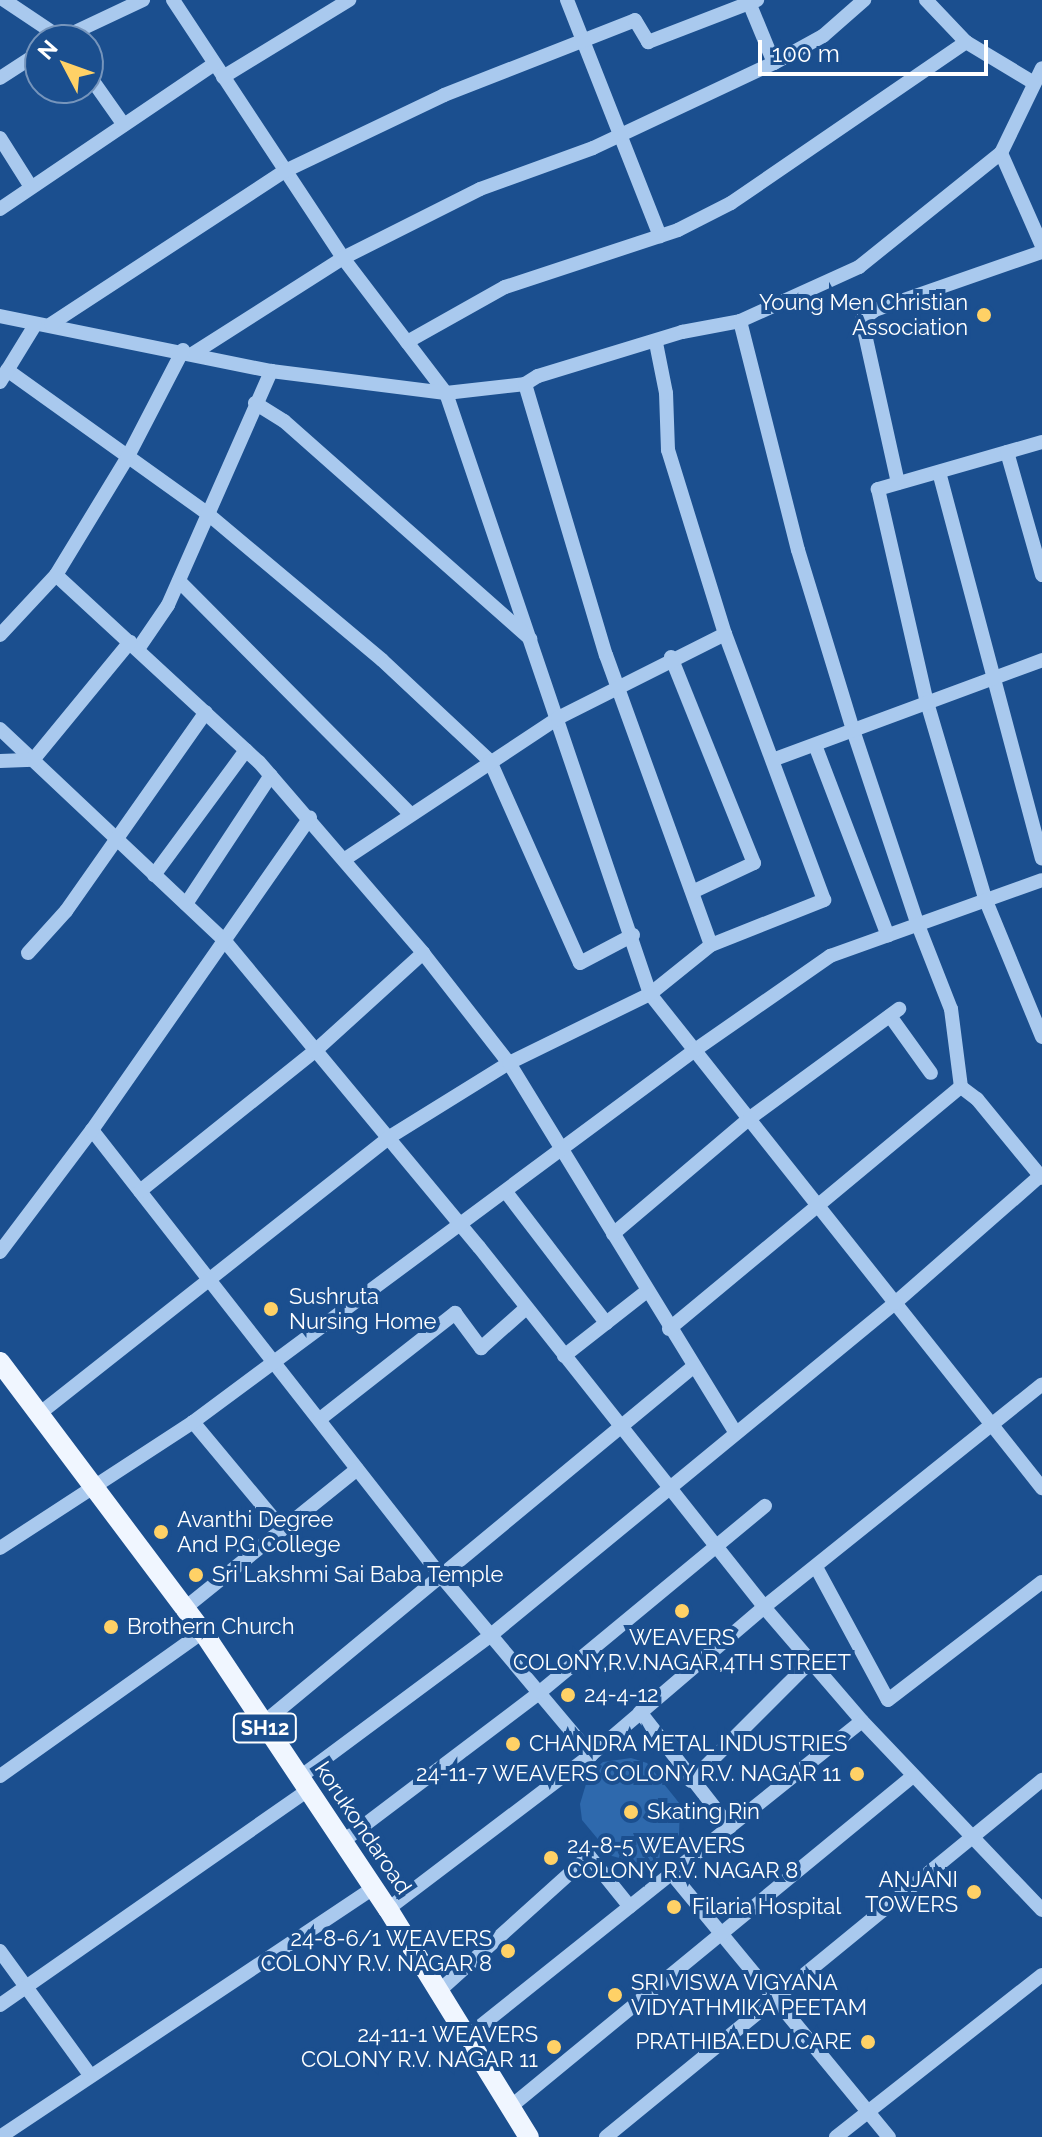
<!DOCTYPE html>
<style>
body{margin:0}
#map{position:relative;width:1042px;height:2137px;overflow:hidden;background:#1b4f8f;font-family:Raleway,sans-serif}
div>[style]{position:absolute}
.green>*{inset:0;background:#2e69ad}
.minor>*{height:14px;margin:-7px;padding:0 7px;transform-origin:7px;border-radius:7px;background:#a9c9ee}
.major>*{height:20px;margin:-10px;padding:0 10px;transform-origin:10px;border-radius:10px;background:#f0f6ff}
.dots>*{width:22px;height:22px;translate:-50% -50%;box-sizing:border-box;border:4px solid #1b4f8f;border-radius:50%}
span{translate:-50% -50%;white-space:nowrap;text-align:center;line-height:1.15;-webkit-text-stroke:8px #1b4f8f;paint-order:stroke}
.shield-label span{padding:2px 6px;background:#1b4f8f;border:2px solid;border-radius:6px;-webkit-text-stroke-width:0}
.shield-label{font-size:20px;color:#fff;font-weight:700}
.poi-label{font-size:22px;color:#fff}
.right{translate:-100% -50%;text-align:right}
.left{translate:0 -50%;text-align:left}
.street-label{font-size:22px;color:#fff}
.north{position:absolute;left:24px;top:24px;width:80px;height:80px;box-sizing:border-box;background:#1b4f8f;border:2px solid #7695bc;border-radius:50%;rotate:311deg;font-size:22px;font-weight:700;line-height:32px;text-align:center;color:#fff}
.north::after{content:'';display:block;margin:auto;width:28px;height:36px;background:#ffd166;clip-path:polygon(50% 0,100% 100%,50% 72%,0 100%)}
.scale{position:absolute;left:758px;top:40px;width:230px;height:36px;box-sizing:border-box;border:4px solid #fff;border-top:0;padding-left:10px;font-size:24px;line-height:28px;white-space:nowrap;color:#fff;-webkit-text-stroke:6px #1b4f8f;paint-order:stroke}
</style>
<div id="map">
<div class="green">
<div style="clip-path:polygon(631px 1758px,647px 1763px,680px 1804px,679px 1837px,658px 1859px,642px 1864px,612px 1856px,582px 1820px,580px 1804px,589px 1774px,603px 1762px)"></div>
</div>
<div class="minor">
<div style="left:4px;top:0;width:72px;rotate:33.7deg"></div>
<div style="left:173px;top:0;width:309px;rotate:56.6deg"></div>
<div style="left:343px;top:258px;width:170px;rotate:52.7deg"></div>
<div style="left:446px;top:393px;width:635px;rotate:71.25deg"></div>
<div style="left:650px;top:994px;width:631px;rotate:51.57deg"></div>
<div style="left:567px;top:0;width:254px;rotate:68.5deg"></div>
<div style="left:748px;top:0;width:68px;rotate:67.6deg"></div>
<div style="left:926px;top:0;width:58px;rotate:46.4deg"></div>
<div style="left:966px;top:42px;width:76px;rotate:31deg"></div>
<div style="left:58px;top:40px;width:94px;rotate:-25.2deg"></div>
<div style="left:88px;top:74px;width:62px;rotate:54.8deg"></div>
<div style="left:223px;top:77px;width:148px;rotate:-31.4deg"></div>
<div style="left:0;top:78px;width:48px;rotate:-33deg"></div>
<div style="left:0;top:138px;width:58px;rotate:57.7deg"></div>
<div style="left:1001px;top:153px;width:102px;rotate:66.2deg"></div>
<div style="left:0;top:209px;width:258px;rotate:-34.1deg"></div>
<div style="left:0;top:316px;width:277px;rotate:11.5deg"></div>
<div style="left:271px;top:371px;width:176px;rotate:7.2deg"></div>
<div style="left:446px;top:393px;width:80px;rotate:-6.5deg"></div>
<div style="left:525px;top:384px;width:15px;rotate:-32deg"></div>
<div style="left:538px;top:376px;width:151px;rotate:-17deg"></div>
<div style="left:682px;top:332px;width:59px;rotate:-10.7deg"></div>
<div style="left:740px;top:321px;width:131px;rotate:-24.4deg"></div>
<div style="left:859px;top:267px;width:182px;rotate:-38.8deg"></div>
<div style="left:1001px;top:153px;width:94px;rotate:-64.2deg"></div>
<div style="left:740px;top:321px;width:236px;rotate:75.8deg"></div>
<div style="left:798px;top:550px;width:188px;rotate:73deg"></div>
<div style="left:853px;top:730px;width:206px;rotate:71.6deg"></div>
<div style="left:918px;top:925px;width:90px;rotate:68.6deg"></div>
<div style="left:951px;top:1009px;width:79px;rotate:82.7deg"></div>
<div style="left:961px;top:1087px;width:20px;rotate:37deg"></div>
<div style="left:977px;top:1099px;width:102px;rotate:50.6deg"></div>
<div style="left:51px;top:324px;width:280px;rotate:-33.2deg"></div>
<div style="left:285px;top:171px;width:176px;rotate:-25.5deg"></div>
<div style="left:444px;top:95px;width:205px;rotate:-21.4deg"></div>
<div style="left:635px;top:20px;width:26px;rotate:59deg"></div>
<div style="left:648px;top:42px;width:117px;rotate:-21.1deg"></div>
<div style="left:407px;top:342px;width:112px;rotate:-29.3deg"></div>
<div style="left:505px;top:287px;width:182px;rotate:-18.2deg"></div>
<div style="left:678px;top:230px;width:59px;rotate:-27deg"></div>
<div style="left:731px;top:203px;width:285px;rotate:-34.4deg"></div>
<div style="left:194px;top:353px;width:177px;rotate:-32.5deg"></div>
<div style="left:343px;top:258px;width:153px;rotate:-26.7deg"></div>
<div style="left:480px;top:189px;width:120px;rotate:-19.9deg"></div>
<div style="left:593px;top:148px;width:200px;rotate:-25.2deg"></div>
<div style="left:774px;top:63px;width:56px;rotate:-28.9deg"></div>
<div style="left:823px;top:36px;width:55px;rotate:-41.3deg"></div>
<div style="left:7px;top:370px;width:247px;rotate:35.6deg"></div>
<div style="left:208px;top:514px;width:227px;rotate:40deg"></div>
<div style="left:382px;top:660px;width:148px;rotate:43.1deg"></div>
<div style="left:490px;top:761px;width:221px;rotate:66deg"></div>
<div style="left:580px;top:963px;width:60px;rotate:-27.8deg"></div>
<div style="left:0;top:382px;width:67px;rotate:-58.4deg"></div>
<div style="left:525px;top:384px;width:283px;rotate:73.4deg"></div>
<div style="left:606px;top:655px;width:308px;rotate:70.1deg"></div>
<div style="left:255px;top:403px;width:34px;rotate:32deg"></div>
<div style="left:284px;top:421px;width:329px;rotate:41.5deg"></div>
<div style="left:1042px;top:442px;width:171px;rotate:164deg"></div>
<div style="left:878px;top:489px;width:215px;rotate:77.1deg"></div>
<div style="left:926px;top:699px;width:211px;rotate:73.5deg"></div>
<div style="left:986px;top:901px;width:147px;rotate:67.6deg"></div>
<div style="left:1007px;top:452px;width:128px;rotate:74.1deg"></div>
<div style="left:939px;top:472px;width:400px;rotate:75.1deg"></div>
<div style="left:898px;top:483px;width:167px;rotate:-102.5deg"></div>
<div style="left:862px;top:320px;width:16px;rotate:-38deg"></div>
<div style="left:875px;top:310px;width:177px;rotate:-19.2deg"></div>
<div style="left:56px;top:575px;width:276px;rotate:42.7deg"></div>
<div style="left:259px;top:762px;width:252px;rotate:49.3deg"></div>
<div style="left:423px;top:953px;width:140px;rotate:52deg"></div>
<div style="left:509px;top:1063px;width:433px;rotate:58.5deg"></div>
<div style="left:179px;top:581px;width:328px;rotate:45.2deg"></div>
<div style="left:0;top:635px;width:82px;rotate:-47deg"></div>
<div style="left:56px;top:575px;width:135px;rotate:-58.7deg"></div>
<div style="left:126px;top:460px;width:124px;rotate:-62.6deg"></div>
<div style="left:138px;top:649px;width:53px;rotate:-55.7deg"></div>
<div style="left:168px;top:605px;width:256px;rotate:-66.2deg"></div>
<div style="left:671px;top:657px;width:222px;rotate:68.1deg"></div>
<div style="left:754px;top:863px;width:68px;rotate:154.9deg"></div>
<div style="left:0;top:729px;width:308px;rotate:43.3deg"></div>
<div style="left:224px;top:940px;width:399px;rotate:50.3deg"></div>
<div style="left:479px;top:1247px;width:459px;rotate:51.6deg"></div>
<div style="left:764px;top:1607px;width:150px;rotate:49.3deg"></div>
<div style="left:862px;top:1721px;width:261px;rotate:46.4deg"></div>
<div style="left:815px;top:745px;width:204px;rotate:69.1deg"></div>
<div style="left:775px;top:759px;width:285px;rotate:-20.3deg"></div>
<div style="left:0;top:761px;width:33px;rotate:-2deg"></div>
<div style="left:33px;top:760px;width:153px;rotate:-50.6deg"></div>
<div style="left:345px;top:859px;width:255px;rotate:-33.5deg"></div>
<div style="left:558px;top:718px;width:187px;rotate:-26.7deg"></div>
<div style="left:154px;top:875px;width:155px;rotate:-53.6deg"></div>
<div style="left:186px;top:904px;width:154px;rotate:-56.6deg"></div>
<div style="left:28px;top:953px;width:57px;rotate:-47.9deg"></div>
<div style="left:66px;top:911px;width:243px;rotate:-54.9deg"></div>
<div style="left:890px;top:1016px;width:70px;rotate:54.3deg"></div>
<div style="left:92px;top:1130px;width:566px;rotate:51.96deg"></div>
<div style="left:441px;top:1576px;width:234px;rotate:50deg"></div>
<div style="left:140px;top:1191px;width:224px;rotate:-38.7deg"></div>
<div style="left:315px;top:1051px;width:146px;rotate:-42.2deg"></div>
<div style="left:506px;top:1192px;width:165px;rotate:52.6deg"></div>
<div style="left:613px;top:1234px;width:180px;rotate:-40.3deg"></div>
<div style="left:750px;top:1118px;width:185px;rotate:-36.2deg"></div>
<div style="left:0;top:1252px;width:153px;rotate:-53deg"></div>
<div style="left:92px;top:1130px;width:381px;rotate:-55.1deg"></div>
<div style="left:669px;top:1329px;width:379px;rotate:-39.7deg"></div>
<div style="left:564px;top:1356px;width:105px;rotate:-38.1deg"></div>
<div style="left:39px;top:1414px;width:445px;rotate:-38.3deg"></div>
<div style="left:388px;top:1138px;width:142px;rotate:-31.8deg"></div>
<div style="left:509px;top:1063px;width:157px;rotate:-26.1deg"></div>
<div style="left:650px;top:994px;width:78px;rotate:-38.8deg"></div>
<div style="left:711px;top:945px;width:122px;rotate:-21.7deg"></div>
<div style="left:824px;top:900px;width:284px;rotate:-110.4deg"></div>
<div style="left:725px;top:634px;width:193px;rotate:-107.2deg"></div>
<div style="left:668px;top:450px;width:57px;rotate:-92deg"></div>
<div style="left:666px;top:393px;width:51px;rotate:-101.3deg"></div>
<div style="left:320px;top:1419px;width:172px;rotate:-38.1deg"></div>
<div style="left:455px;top:1313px;width:44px;rotate:53.4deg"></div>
<div style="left:481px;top:1348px;width:60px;rotate:-41.6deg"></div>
<div style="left:193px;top:1422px;width:139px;rotate:50.2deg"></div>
<div style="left:0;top:1548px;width:230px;rotate:-33.1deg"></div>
<div style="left:193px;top:1422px;width:625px;rotate:-36.54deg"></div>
<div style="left:695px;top:1050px;width:165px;rotate:-34.8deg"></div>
<div style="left:830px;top:956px;width:225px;rotate:-19.7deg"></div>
<div style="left:816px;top:1567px;width:151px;rotate:61.6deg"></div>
<div style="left:888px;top:1700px;width:194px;rotate:-37.5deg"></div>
<div style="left:185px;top:1608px;width:221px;rotate:-38.9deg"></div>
<div style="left:640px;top:1712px;width:146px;rotate:52deg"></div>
<div style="left:262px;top:1724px;width:560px;rotate:-39.64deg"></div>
<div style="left:0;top:1776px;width:249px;rotate:-35.4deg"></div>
<div style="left:300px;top:1777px;width:238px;rotate:-36.6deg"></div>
<div style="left:491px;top:1635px;width:523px;rotate:-39.41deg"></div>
<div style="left:895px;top:1303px;width:193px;rotate:-41.2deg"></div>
<div style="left:691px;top:1781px;width:170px;rotate:-45deg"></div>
<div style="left:342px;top:1842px;width:248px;rotate:-37.1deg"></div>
<div style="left:540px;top:1692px;width:292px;rotate:-39.6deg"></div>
<div style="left:672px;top:1874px;width:341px;rotate:50.5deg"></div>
<div style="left:388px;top:1909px;width:255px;rotate:-37.2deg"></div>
<div style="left:591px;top:1755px;width:228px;rotate:-40.5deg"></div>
<div style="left:764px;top:1607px;width:356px;rotate:-38.7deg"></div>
<div style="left:0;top:1951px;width:153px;rotate:54deg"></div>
<div style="left:439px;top:1991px;width:202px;rotate:-42deg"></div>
<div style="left:589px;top:1856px;width:65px;rotate:51.2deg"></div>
<div style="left:0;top:2005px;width:376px;rotate:-34.9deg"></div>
<div style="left:468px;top:2036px;width:504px;rotate:-38.64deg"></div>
<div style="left:509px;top:2108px;width:523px;rotate:-39.41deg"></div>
<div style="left:0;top:2137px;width:449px;rotate:-33.7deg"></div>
<div style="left:606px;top:2137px;width:564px;rotate:-39.31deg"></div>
<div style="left:836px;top:2137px;width:262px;rotate:-38.2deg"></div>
</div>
<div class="major">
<div style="left:0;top:1362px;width:338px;rotate:53.1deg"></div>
<div style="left:203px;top:1632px;width:333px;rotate:56.3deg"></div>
<div style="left:388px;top:1909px;width:268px;rotate:58.3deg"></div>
</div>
<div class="dots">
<div style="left:984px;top:315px;background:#ffd166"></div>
<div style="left:271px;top:1309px;background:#ffd166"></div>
<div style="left:161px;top:1532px;background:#ffd166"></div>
<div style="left:196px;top:1575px;background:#ffd166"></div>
<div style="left:682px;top:1611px;background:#ffd166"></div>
<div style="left:111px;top:1627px;background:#ffd166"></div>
<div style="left:568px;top:1695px;background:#ffd166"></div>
<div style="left:513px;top:1744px;background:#ffd166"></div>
<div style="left:857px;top:1774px;background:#ffd166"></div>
<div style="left:631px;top:1812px;background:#ffd166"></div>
<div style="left:551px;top:1858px;background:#ffd166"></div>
<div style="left:974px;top:1892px;background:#ffd166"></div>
<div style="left:674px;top:1907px;background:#ffd166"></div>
<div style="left:508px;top:1951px;background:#ffd166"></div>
<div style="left:615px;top:1995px;background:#ffd166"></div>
<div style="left:868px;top:2042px;background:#ffd166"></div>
<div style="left:554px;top:2047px;background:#ffd166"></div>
</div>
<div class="shield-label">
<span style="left:265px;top:1728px">SH12</span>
</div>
<div class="poi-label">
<span class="right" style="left:968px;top:315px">Young Men Christian<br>Association</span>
<span class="left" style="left:289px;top:1309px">Sushruta<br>Nursing Home</span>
<span class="left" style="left:177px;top:1532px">Avanthi Degree<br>And P.G College</span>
<span class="left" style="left:212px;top:1575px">Sri Lakshmi Sai Baba Temple</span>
<span class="left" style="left:127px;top:1627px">Brothern Church</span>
<span style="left:682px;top:1650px">WEAVERS<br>COLONY,R.V.NAGAR,4TH STREET</span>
<span class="left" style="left:584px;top:1695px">24-4-12</span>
<span class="left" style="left:529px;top:1744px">CHANDRA METAL INDUSTRIES</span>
<span class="right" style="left:841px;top:1774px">24-11-7 WEAVERS COLONY R.V. NAGAR 11</span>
<span class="left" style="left:647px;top:1812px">Skating Rin</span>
<span class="left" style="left:567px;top:1858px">24-8-5 WEAVERS<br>COLONY R.V. NAGAR 8</span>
<span class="right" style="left:958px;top:1892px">ANJANI<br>TOWERS</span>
<span class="left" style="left:692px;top:1907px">Filaria Hospital</span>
<span class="right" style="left:492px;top:1951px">24-8-6/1 WEAVERS<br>COLONY R.V. NAGAR 8</span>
<span class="left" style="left:631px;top:1995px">SRI VISWA VIGYANA<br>VIDYATHMIKA PEETAM</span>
<span class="right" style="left:538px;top:2047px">24-11-1 WEAVERS<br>COLONY R.V. NAGAR 11</span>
<span class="right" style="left:852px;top:2042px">PRATHIBA.EDU.CARE</span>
</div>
<div class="street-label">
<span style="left:363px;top:1828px;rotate:56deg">korukondaroad</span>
</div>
<div class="north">N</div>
<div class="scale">100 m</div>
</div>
